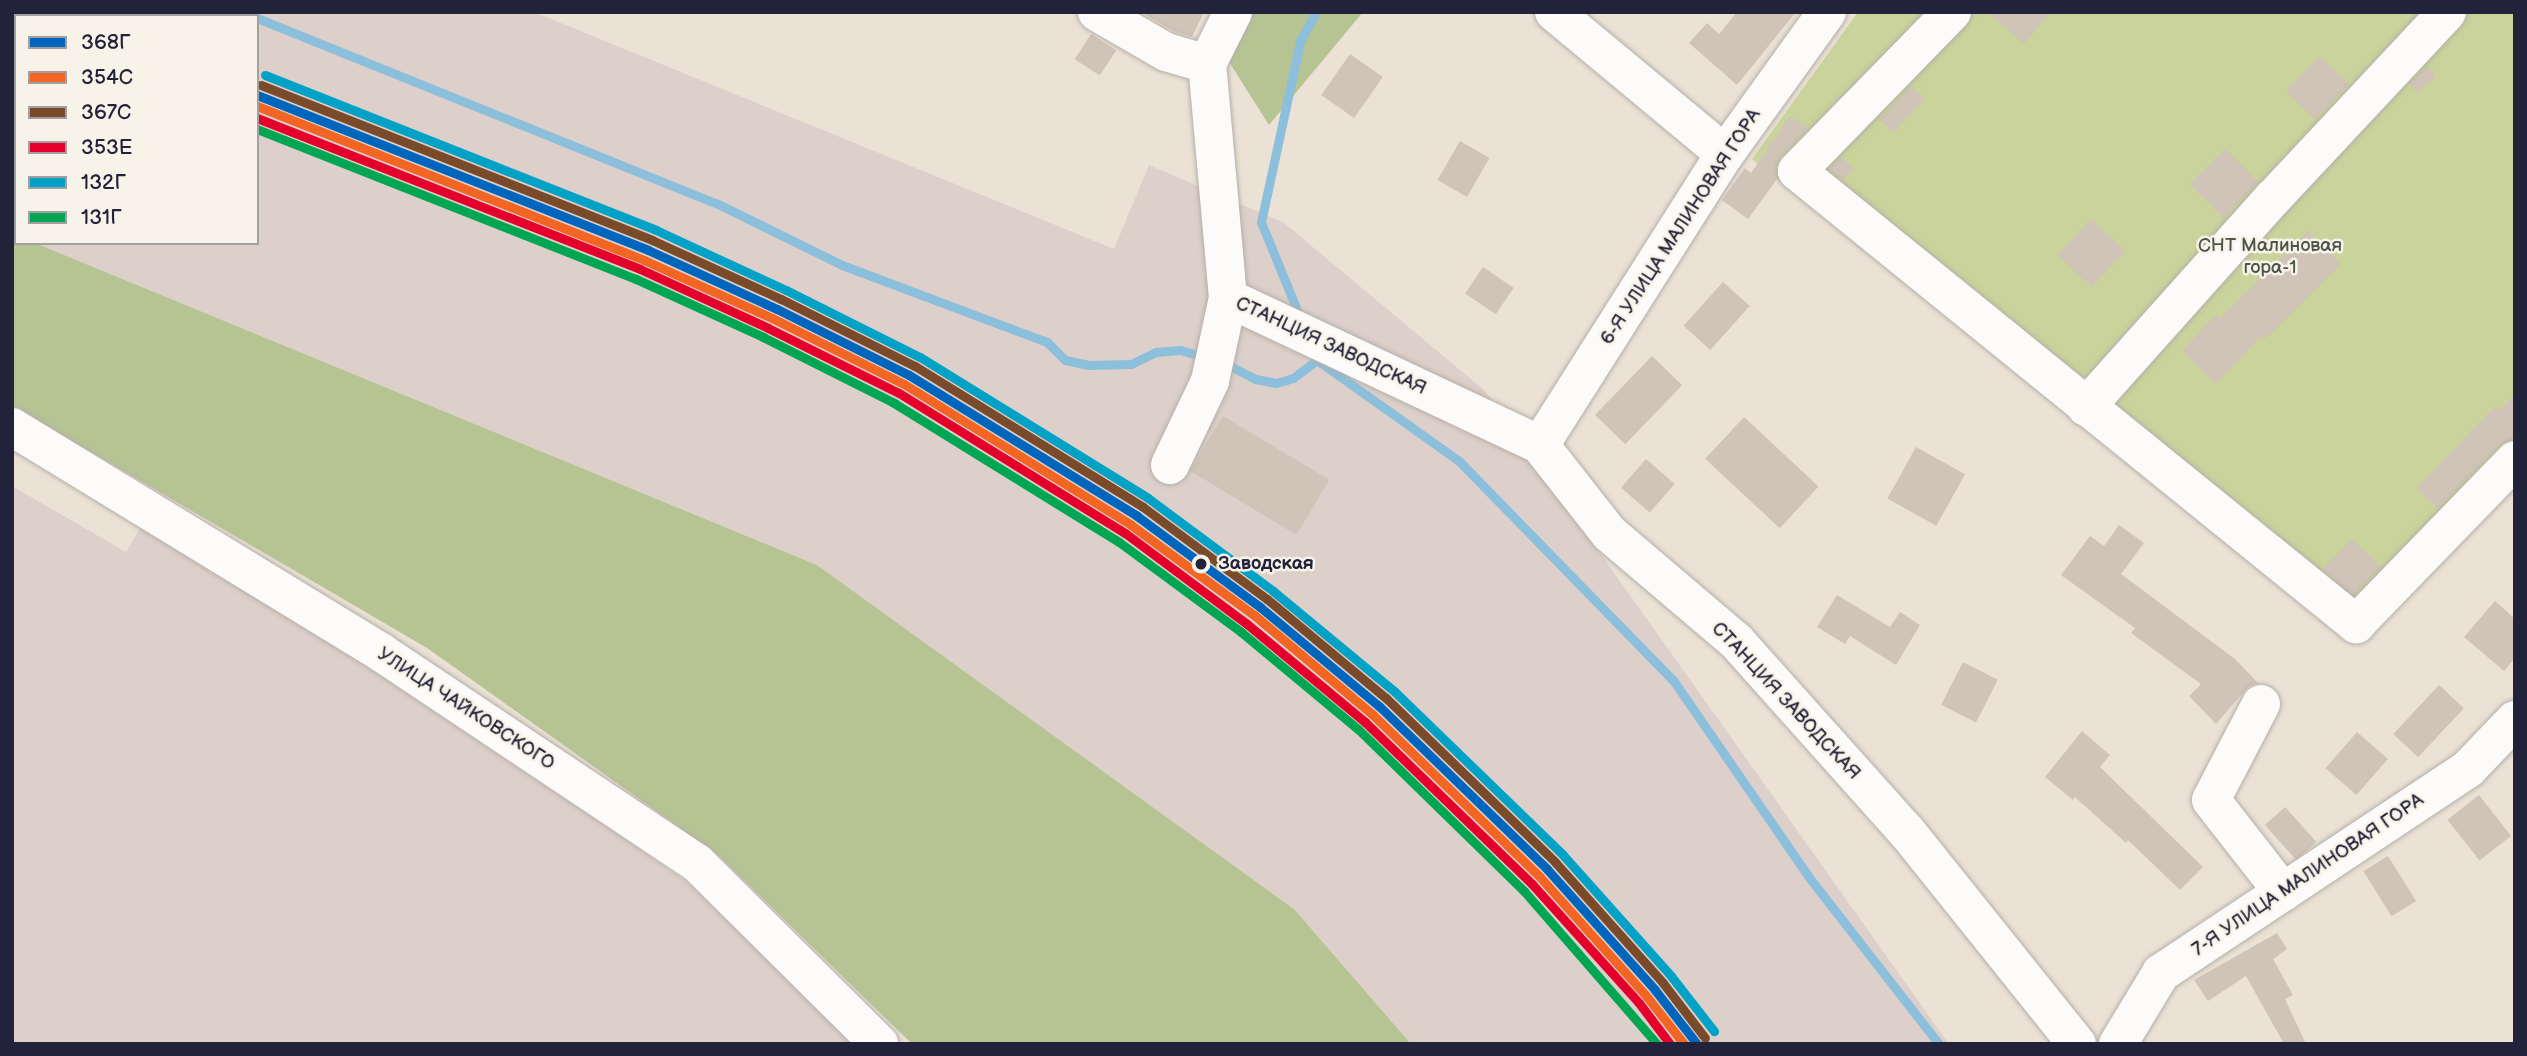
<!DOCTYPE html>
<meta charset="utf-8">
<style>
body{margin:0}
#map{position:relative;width:2527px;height:1056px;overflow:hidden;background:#ebe2d5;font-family:"Balsamiq Sans",sans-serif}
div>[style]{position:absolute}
.industrial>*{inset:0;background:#ddcfc9}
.green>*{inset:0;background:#c9d39b}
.forest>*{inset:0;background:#b6c494}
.stream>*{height:9px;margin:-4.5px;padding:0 4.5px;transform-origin:4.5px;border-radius:4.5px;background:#8cbfdb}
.building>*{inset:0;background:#d0c3b7;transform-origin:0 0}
.roads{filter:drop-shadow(0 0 2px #b5afaa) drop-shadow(0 0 2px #b5afaa)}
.minor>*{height:38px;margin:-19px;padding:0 19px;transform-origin:19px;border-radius:19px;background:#fcfbf9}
.rail-1>*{height:9px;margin:-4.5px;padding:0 4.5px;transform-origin:4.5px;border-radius:4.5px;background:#0065bd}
.rail-2>*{height:9px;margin:-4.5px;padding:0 4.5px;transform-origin:4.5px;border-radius:4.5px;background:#f26522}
.rail-3>*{height:9px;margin:-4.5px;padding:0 4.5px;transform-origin:4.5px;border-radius:4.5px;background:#7a4b2a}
.rail-4>*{height:9px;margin:-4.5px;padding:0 4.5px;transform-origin:4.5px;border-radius:4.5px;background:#e4002b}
.rail-5>*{height:9px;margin:-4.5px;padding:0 4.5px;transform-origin:4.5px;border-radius:4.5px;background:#02a2c7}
.rail-6>*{height:9px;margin:-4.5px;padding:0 4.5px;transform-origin:4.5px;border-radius:4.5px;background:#00a651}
.dots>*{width:19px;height:19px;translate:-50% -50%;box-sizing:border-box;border:4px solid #f7f3e8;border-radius:50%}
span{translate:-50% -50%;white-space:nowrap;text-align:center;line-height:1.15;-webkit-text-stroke:5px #f7f3e8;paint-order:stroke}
.street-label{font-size:19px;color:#22223b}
.park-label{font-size:19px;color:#4c5349}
.stop-label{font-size:19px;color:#22223b;font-weight:700}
.left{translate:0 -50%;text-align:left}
.frame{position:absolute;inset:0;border:14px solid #22223b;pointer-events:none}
.legend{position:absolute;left:14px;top:14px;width:245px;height:231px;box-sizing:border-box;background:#f7f3e8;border:2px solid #a29fa3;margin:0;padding:9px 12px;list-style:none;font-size:21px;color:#22223b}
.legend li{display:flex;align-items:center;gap:14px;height:35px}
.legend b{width:35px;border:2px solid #a29fa3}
</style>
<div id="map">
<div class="industrial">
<div style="clip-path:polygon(12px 12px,534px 12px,1114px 249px,1149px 165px,1284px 223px,1484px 390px,1949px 1044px,1411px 1044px,1294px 909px,817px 565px,35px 243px,257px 243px,257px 16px,16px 16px,16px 235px,12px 234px)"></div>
<div style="clip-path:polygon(12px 486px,126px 552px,141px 527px,460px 721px,690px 885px,855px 1044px,12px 1044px)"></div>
</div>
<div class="green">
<div style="clip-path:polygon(1858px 12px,2515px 12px,2515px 478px,2357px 640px,1752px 159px)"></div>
</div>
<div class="forest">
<div style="clip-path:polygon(1245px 12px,1363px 12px,1269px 125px,1224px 54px)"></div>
<div style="clip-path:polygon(12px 234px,16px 235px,16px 243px,35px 243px,817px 565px,1294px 909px,1411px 1044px,912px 1044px,718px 855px,427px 648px,12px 406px)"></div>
</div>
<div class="stream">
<div style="left:244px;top:12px;width:9px;rotate:27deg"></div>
<div style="left:257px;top:18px;width:495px;rotate:22deg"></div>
<div style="left:716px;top:203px;width:140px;rotate:26.2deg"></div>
<div style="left:842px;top:265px;width:219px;rotate:20.6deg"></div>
<div style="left:1047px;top:342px;width:25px;rotate:45deg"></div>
<div style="left:1065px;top:360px;width:24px;rotate:12deg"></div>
<div style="left:1088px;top:365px;width:43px;rotate:-1.3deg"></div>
<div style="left:1131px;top:364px;width:28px;rotate:-26deg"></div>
<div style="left:1156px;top:352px;width:24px;rotate:-5deg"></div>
<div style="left:1180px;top:350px;width:26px;rotate:16deg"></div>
<div style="left:1301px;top:320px;width:106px;rotate:-112.2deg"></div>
<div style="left:1261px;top:222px;width:185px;rotate:-77.8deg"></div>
<div style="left:1300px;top:41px;width:33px;rotate:-61deg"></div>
<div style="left:1315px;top:355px;width:5px;rotate:68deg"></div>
<div style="left:1317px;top:360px;width:174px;rotate:35.4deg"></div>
<div style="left:1459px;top:461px;width:306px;rotate:45.7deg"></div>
<div style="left:1673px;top:680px;width:238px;rotate:55.4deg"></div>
<div style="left:1808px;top:876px;width:213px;rotate:52.1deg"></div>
<div style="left:1222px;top:362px;width:37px;rotate:27deg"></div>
<div style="left:1255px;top:379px;width:21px;rotate:11deg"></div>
<div style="left:1276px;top:383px;width:18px;rotate:-16deg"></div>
<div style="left:1293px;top:378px;width:30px;rotate:-37deg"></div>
</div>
<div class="building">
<div style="clip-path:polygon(1141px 12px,1204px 12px,1192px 37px,1175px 32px)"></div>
<div style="clip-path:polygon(1737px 12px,1796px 12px,1737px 85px,1689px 43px,1707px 23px,1719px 34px)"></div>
<div style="clip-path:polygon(1988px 12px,2051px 12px,2024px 44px)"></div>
<div style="left:1091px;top:34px;width:30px;height:30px;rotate:33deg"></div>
<div style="left:1350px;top:54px;width:40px;height:50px;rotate:35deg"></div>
<div style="left:2320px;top:56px;width:40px;height:49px;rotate:44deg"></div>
<div style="clip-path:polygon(2427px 66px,2436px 76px,2417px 93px,2410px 84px)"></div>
<div style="left:1911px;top:86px;width:19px;height:46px;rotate:43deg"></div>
<div style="clip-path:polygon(1790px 116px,1808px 128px,1781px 156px,1776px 167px,1777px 179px,1748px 219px,1722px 200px,1745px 168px,1751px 173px)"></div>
<div style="left:1460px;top:141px;width:34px;height:45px;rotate:30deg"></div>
<div style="left:2225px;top:149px;width:47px;height:50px;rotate:45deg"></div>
<div style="clip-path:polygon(1841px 157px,1854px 168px,1843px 180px,1829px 169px)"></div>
<div style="left:2091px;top:219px;width:47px;height:49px;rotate:43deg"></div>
<div style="clip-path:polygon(2308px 231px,2341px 264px,2265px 339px,2261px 336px,2216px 384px,2182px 351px,2216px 315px,2219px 319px)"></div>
<div style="left:1483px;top:267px;width:37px;height:32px;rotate:34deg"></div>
<div style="left:1723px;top:282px;width:36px;height:59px;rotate:42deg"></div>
<div style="left:1652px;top:356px;width:42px;height:82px;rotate:44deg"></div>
<div style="clip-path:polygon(2515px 394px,2515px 439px,2499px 445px,2438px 508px,2417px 488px,2495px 406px,2499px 411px)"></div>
<div style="left:1223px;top:416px;width:124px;height:64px;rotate:31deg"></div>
<div style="left:1744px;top:417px;width:102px;height:57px;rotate:43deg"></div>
<div style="left:1916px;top:447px;width:56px;height:59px;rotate:29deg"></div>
<div style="left:1646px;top:459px;width:38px;height:38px;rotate:41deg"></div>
<div style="clip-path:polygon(2119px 525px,2144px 543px,2121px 574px,2235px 659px,2258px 683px,2249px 686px,2216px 724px,2189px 696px,2201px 684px,2131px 633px,2135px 628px,2061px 575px,2090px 536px,2104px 546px)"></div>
<div style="left:2352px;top:539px;width:40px;height:42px;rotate:44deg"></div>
<div style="clip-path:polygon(1837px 595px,1890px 627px,1900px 612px,1920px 625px,1896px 665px,1850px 636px,1845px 644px,1817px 627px)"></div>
<div style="clip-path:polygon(2495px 601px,2515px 619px,2515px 658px,2504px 671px,2464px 637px)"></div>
<div style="left:1963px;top:662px;width:39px;height:48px;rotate:27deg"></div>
<div style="left:2439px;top:685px;width:34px;height:67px;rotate:43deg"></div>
<div style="clip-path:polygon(2082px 731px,2110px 755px,2100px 767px,2203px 867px,2180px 890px,2128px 840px,2126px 843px,2075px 797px,2073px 800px,2045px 777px)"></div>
<div style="left:2357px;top:732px;width:41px;height:48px;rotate:41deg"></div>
<div style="left:2479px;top:795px;width:52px;height:40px;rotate:52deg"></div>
<div style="left:2285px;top:807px;width:47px;height:27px;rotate:48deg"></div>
<div style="left:2388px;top:856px;width:53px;height:29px;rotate:58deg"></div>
<div style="clip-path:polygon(2277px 933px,2287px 949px,2273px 959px,2293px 995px,2285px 999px,2306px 1044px,2284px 1044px,2246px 976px,2208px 1001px,2194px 980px)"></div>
</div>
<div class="roads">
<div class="minor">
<div style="left:1097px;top:12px;width:80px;rotate:30.1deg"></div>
<div style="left:1166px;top:52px;width:43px;rotate:16.3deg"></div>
<div style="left:1554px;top:12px;width:222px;rotate:39.7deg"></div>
<div style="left:1952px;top:12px;width:222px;rotate:134.3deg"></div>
<div style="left:1797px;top:171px;width:720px;rotate:39.02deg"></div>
<div style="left:2356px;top:624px;width:228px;rotate:-45.9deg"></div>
<div style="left:1228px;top:298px;width:345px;rotate:25.2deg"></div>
<div style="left:1540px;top:445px;width:112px;rotate:51.9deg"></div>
<div style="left:1609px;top:533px;width:167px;rotate:40.4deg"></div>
<div style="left:1736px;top:641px;width:256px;rotate:48.2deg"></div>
<div style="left:1907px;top:832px;width:272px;rotate:51.3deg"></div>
<div style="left:2086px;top:407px;width:282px;rotate:-48.2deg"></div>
<div style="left:2274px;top:197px;width:253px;rotate:-46.9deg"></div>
<div style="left:12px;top:427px;width:434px;rotate:31.4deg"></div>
<div style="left:382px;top:653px;width:379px;rotate:33.7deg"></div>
<div style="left:697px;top:863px;width:257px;rotate:44.8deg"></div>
<div style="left:1540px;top:445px;width:345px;rotate:-57.6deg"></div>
<div style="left:1725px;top:154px;width:175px;rotate:-54.3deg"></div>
<div style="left:1170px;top:465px;width:93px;rotate:-64.5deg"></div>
<div style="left:1210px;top:381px;width:85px;rotate:-77.8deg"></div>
<div style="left:1228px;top:298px;width:235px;rotate:-95.1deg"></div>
<div style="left:1207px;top:64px;width:58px;rotate:-63.4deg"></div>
<div style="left:2261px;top:704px;width:108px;rotate:117.5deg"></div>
<div style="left:2211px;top:800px;width:117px;rotate:52deg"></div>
<div style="left:2118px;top:1044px;width:83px;rotate:-58.8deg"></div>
<div style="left:2161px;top:973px;width:369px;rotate:-33.6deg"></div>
<div style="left:2468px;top:769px;width:68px;rotate:-46.2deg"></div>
</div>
</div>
<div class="rail-1">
<div style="left:257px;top:95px;width:421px;rotate:21.6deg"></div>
<div style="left:648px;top:250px;width:142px;rotate:24.6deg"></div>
<div style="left:777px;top:309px;width:148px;rotate:26.6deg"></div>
<div style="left:909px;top:375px;width:268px;rotate:31.7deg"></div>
<div style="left:1137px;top:516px;width:153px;rotate:36.5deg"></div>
<div style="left:1260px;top:607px;width:155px;rotate:39.8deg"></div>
<div style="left:1379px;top:706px;width:234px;rotate:44.1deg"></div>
<div style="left:1547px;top:869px;width:162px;rotate:48.2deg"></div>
<div style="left:1655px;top:990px;width:68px;rotate:52.1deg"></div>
</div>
<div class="rail-2">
<div style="left:257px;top:106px;width:417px;rotate:21.7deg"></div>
<div style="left:644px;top:260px;width:141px;rotate:24.4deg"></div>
<div style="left:772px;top:318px;width:148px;rotate:26.6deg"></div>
<div style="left:904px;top:384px;width:267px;rotate:31.8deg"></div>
<div style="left:1131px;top:525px;width:152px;rotate:36.2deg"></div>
<div style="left:1254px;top:615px;width:154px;rotate:40deg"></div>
<div style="left:1372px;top:714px;width:233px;rotate:44.1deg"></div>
<div style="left:1539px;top:876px;width:162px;rotate:48.2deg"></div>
<div style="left:1647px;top:997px;width:60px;rotate:51.8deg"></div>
</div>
<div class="rail-3">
<div style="left:261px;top:85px;width:421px;rotate:21.6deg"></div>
<div style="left:652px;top:240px;width:142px;rotate:24.6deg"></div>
<div style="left:781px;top:299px;width:150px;rotate:26.6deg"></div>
<div style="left:915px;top:366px;width:268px;rotate:31.7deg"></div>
<div style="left:1143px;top:507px;width:154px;rotate:36.6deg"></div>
<div style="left:1267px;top:599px;width:155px;rotate:39.8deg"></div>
<div style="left:1386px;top:698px;width:235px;rotate:44.1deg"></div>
<div style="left:1555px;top:862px;width:162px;rotate:48.2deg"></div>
<div style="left:1663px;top:983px;width:69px;rotate:52.6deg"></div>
</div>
<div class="rail-4">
<div style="left:257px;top:118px;width:412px;rotate:21.5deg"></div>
<div style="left:640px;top:269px;width:141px;rotate:24.7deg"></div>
<div style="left:768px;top:328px;width:146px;rotate:26.4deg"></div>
<div style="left:899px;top:393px;width:266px;rotate:31.8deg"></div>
<div style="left:1125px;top:533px;width:152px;rotate:36.7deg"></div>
<div style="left:1247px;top:624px;width:153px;rotate:39.7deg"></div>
<div style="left:1365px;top:722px;width:233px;rotate:44.1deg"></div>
<div style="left:1532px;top:884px;width:160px;rotate:48deg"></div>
<div style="left:1639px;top:1003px;width:51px;rotate:52.9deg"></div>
</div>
<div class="rail-5">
<div style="left:265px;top:75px;width:421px;rotate:21.6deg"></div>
<div style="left:656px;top:230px;width:143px;rotate:24.8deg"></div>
<div style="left:786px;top:290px;width:150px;rotate:26.6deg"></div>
<div style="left:920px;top:357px;width:268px;rotate:31.7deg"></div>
<div style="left:1148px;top:498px;width:156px;rotate:36.6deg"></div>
<div style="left:1273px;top:591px;width:157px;rotate:39.6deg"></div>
<div style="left:1394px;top:691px;width:235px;rotate:44.1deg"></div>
<div style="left:1563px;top:855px;width:162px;rotate:48.2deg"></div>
<div style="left:1671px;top:976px;width:70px;rotate:52deg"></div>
</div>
<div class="rail-6">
<div style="left:257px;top:129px;width:408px;rotate:21.6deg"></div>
<div style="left:636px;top:279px;width:140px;rotate:24.5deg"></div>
<div style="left:763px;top:337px;width:147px;rotate:26.7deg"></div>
<div style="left:894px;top:403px;width:264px;rotate:31.7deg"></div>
<div style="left:1119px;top:542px;width:152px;rotate:36.4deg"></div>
<div style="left:1241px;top:632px;width:152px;rotate:39.7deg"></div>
<div style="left:1358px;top:729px;width:232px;rotate:44.3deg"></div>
<div style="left:1524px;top:891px;width:203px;rotate:49deg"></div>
</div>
<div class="dots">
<div style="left:1201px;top:564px;background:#22223b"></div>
</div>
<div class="street-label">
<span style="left:1681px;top:227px;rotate:-57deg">6-Я УЛИЦА МАЛИНОВАЯ ГОРА</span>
<span style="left:1331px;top:346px;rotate:25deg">СТАНЦИЯ ЗАВОДСКАЯ</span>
<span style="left:1786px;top:701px;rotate:47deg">СТАНЦИЯ ЗАВОДСКАЯ</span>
<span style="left:466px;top:709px;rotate:33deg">УЛИЦА ЧАЙКОВСКОГО</span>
<span style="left:2308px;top:875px;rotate:-34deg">7-Я УЛИЦА МАЛИНОВАЯ ГОРА</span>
</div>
<div class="park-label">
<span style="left:2270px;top:257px">СНТ Малиновая<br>гора-1</span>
</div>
<div class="stop-label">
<span class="left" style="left:1218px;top:564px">Заводская</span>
</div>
<div class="frame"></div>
<ul class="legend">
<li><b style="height:9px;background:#0065bd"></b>368Г</li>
<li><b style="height:9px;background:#f26522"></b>354С</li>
<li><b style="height:9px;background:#7a4b2a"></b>367С</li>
<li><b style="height:9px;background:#e4002b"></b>353Е</li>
<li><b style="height:9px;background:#02a2c7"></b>132Г</li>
<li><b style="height:9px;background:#00a651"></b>131Г</li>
</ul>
</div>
